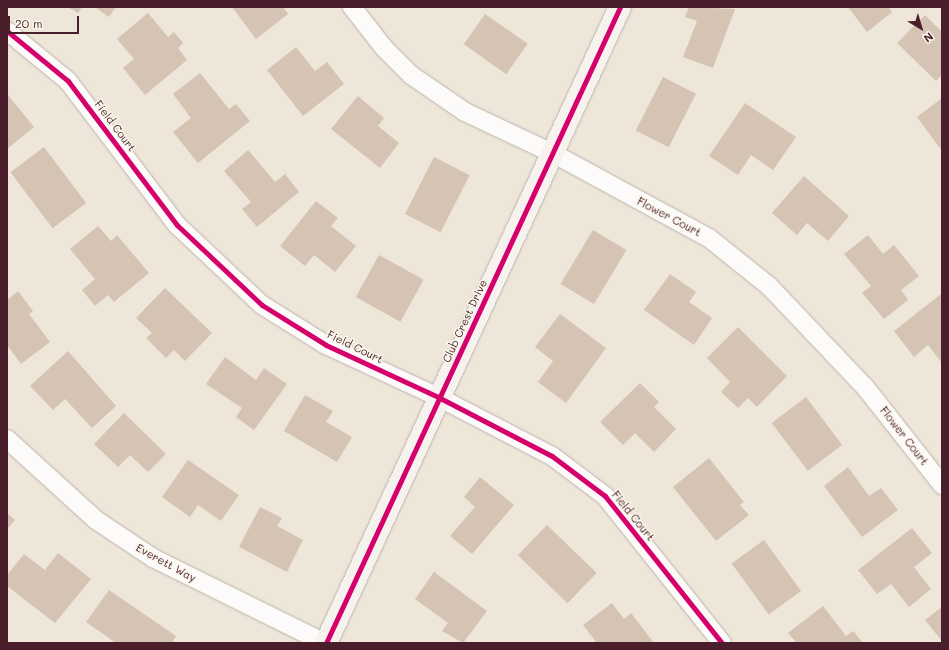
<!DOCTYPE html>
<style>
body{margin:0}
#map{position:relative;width:949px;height:650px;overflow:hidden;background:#eee6d9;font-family:Mali,sans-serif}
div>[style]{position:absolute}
.building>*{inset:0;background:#d5c3b4;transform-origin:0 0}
.roads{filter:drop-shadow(0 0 1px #bdb4ad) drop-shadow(0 0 1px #bdb4ad)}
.street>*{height:18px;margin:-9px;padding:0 9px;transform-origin:9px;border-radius:9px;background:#fcfbf9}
.secondary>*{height:22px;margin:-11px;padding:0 11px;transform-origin:11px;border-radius:11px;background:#f6f3ef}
.cycleway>*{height:5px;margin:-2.5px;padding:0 2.5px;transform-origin:2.5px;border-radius:2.5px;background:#d6006c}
span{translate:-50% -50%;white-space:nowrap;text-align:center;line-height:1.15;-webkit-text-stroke:3px #fbf7ec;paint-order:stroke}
.street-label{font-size:11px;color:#4a1f2b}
.frame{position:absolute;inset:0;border:8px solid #4a1f2b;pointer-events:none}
.north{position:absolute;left:901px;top:8px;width:40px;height:40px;-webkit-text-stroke:3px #fbf7ec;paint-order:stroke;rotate:142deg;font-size:11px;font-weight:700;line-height:16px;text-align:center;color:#4a1f2b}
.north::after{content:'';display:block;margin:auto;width:14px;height:18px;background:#4a1f2b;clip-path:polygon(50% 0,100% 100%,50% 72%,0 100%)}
.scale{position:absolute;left:8px;top:16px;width:71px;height:18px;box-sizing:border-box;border:2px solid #4a1f2b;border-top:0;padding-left:5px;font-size:12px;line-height:14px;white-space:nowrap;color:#4a1f2b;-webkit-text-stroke:3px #fbf7ec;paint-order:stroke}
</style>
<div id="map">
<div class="building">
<div style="clip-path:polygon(68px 7px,82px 7px,78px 13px)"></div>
<div style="clip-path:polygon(95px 7px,116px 7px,109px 17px)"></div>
<div style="clip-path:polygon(232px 7px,283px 7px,288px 14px,256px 39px)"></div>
<div style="clip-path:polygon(689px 7px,735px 9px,713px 68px,683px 57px,697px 21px,685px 17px)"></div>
<div style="clip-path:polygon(848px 7px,888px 7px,892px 12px,867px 32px)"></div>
<div style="clip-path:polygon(148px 13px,168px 37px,174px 32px,183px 43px,178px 48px,187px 60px,145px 95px,123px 68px,134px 59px,117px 39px)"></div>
<div style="left:485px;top:14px;width:52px;height:37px;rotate:35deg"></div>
<div style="clip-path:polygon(925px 15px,942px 32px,942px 75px,936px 81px,897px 43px)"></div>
<div style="clip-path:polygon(296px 47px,315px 71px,327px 62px,344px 84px,303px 116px,267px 70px)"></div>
<div style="clip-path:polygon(200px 73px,229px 109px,236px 104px,250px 121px,198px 163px,173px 132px,191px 118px,173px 94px)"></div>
<div style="left:663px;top:77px;width:37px;height:60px;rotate:27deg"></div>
<div style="clip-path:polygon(7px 94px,34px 127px,7px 149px)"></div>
<div style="clip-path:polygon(358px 96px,384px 118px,378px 126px,399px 143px,380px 168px,331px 129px)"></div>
<div style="clip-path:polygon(942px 98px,942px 151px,917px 117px)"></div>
<div style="clip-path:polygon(745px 103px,796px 137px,773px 170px,751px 155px,738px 175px,709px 156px)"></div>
<div style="left:44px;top:147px;width:70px;height:42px;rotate:53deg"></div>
<div style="clip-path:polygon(248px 150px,275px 182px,285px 174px,299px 192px,257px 227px,242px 209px,251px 202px,224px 171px)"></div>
<div style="left:434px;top:157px;width:40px;height:64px;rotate:27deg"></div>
<div style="clip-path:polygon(804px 176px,849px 216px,828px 241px,807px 223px,797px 235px,772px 213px)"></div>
<div style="clip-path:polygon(316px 201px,338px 218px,331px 226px,356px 246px,335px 272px,314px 255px,305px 266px,280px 246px)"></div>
<div style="clip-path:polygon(98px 226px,111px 241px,117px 235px,149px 273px,114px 302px,108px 295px,95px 306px,82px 290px,95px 279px,70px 249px)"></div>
<div style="left:593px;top:230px;width:39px;height:63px;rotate:31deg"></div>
<div style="clip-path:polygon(868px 235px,883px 254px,894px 245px,919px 276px,901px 290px,908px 300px,884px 319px,862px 293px,871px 286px,844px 254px)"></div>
<div style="left:379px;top:255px;width:51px;height:48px;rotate:29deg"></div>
<div style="clip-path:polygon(670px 274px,696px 292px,689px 302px,712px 318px,694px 345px,644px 310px)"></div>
<div style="clip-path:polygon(165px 288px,212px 333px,185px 361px,174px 350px,166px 358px,146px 338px,152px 333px,136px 318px)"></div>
<div style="clip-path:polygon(18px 291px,33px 311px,29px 314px,50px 342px,21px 364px,7px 345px,7px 300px)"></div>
<div style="clip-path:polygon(941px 294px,942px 295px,942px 363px,928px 345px,914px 357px,894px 331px)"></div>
<div style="clip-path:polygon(560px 314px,606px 348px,566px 403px,538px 382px,553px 361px,535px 347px)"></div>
<div style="clip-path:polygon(738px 327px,787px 376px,757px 407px,748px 398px,738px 408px,721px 392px,730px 382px,707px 358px)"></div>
<div style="clip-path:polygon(68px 351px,116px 406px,92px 428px,65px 399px,53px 410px,30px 386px)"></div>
<div style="clip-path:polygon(225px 357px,256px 380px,264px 368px,287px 384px,254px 430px,236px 417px,242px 408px,206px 384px)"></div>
<div style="clip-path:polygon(640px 383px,659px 402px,654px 407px,676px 429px,654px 452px,635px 433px,623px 445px,600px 422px)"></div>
<div style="clip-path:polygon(305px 395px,333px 411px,326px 422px,352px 437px,337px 462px,284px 431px)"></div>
<div style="left:806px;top:397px;width:60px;height:43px;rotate:53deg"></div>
<div style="clip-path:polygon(124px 413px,166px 454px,148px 472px,130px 455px,118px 467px,94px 444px)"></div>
<div style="clip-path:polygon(709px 458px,744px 502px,740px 505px,749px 515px,716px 541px,673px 487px)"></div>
<div style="clip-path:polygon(188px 460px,239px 495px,221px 521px,198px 505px,190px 517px,162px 497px)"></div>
<div style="clip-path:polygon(848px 467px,869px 496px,881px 488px,898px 510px,862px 537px,824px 486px)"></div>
<div style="clip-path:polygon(480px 477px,514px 505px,472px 554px,450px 536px,475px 507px,464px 497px)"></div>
<div style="clip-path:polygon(260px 507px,282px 518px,277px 526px,303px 540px,287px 572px,239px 547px)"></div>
<div style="clip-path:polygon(7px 513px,15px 520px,7px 529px)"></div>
<div style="left:547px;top:525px;width:69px;height:42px;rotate:44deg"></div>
<div style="clip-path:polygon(912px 528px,932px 553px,914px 567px,931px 589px,909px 607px,891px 584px,877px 594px,858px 570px)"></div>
<div style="left:764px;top:540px;width:63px;height:40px;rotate:54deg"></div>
<div style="clip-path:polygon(58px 553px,91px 579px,55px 623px,7px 586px,7px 575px,24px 554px,45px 570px)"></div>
<div style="clip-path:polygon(434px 572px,487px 611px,463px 643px,442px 631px,448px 623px,415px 599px)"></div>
<div style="clip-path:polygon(109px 590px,176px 636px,172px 643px,116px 643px,86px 622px)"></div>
<div style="clip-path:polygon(612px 603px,624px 619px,631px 613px,654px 643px,597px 643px,583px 625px)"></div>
<div style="clip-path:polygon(823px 606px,846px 636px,853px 631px,863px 643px,797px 643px,788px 633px)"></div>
<div style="clip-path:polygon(942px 607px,942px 641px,925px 620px)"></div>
</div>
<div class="roads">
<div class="street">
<div style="left:352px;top:7px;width:52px;rotate:52deg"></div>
<div style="left:384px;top:48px;width:38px;rotate:45deg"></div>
<div style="left:411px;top:75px;width:65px;rotate:34.4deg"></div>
<div style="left:465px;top:112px;width:98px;rotate:25.3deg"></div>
<div style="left:554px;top:154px;width:176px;rotate:28.5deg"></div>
<div style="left:709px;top:238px;width:77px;rotate:38.7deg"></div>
<div style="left:769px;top:286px;width:139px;rotate:46.5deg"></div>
<div style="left:865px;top:387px;width:125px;rotate:51.8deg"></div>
<div style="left:7px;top:31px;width:79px;rotate:39.3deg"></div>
<div style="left:68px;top:81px;width:181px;rotate:52.9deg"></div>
<div style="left:177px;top:225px;width:117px;rotate:43.3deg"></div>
<div style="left:262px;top:305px;width:75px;rotate:32deg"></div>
<div style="left:326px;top:345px;width:126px;rotate:24.9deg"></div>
<div style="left:440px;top:398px;width:126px;rotate:27.4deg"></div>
<div style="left:552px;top:456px;width:66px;rotate:37deg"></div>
<div style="left:605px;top:496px;width:188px;rotate:51.5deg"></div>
<div style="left:7px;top:439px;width:120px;rotate:42.3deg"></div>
<div style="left:96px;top:520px;width:69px;rotate:33.7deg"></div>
<div style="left:153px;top:558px;width:192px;rotate:26.3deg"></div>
</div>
<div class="secondary">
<div style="left:326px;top:643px;width:701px;rotate:-65.19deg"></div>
</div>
</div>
<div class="cycleway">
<div style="left:7px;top:31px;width:79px;rotate:39.3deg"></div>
<div style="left:68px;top:81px;width:181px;rotate:52.9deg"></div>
<div style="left:177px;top:225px;width:117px;rotate:43.3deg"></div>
<div style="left:262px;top:305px;width:75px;rotate:32deg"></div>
<div style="left:326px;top:345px;width:126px;rotate:24.9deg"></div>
<div style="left:440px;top:398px;width:126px;rotate:27.4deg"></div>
<div style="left:552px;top:456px;width:66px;rotate:37deg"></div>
<div style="left:605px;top:496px;width:188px;rotate:51.5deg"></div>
<div style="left:326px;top:643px;width:701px;rotate:-65.19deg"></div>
</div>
<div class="street-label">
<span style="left:115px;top:126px;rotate:53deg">Field Court</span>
<span style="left:669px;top:217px;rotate:28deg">Flower Court</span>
<span style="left:465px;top:321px;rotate:-65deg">Club Crest Drive</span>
<span style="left:355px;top:347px;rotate:26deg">Field Court</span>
<span style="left:904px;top:436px;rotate:52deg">Flower Court</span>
<span style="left:633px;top:516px;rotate:51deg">Field Court</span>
<span style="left:166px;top:563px;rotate:29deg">Everett Way</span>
</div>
<div class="frame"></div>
<div class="north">N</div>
<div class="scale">20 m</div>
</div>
